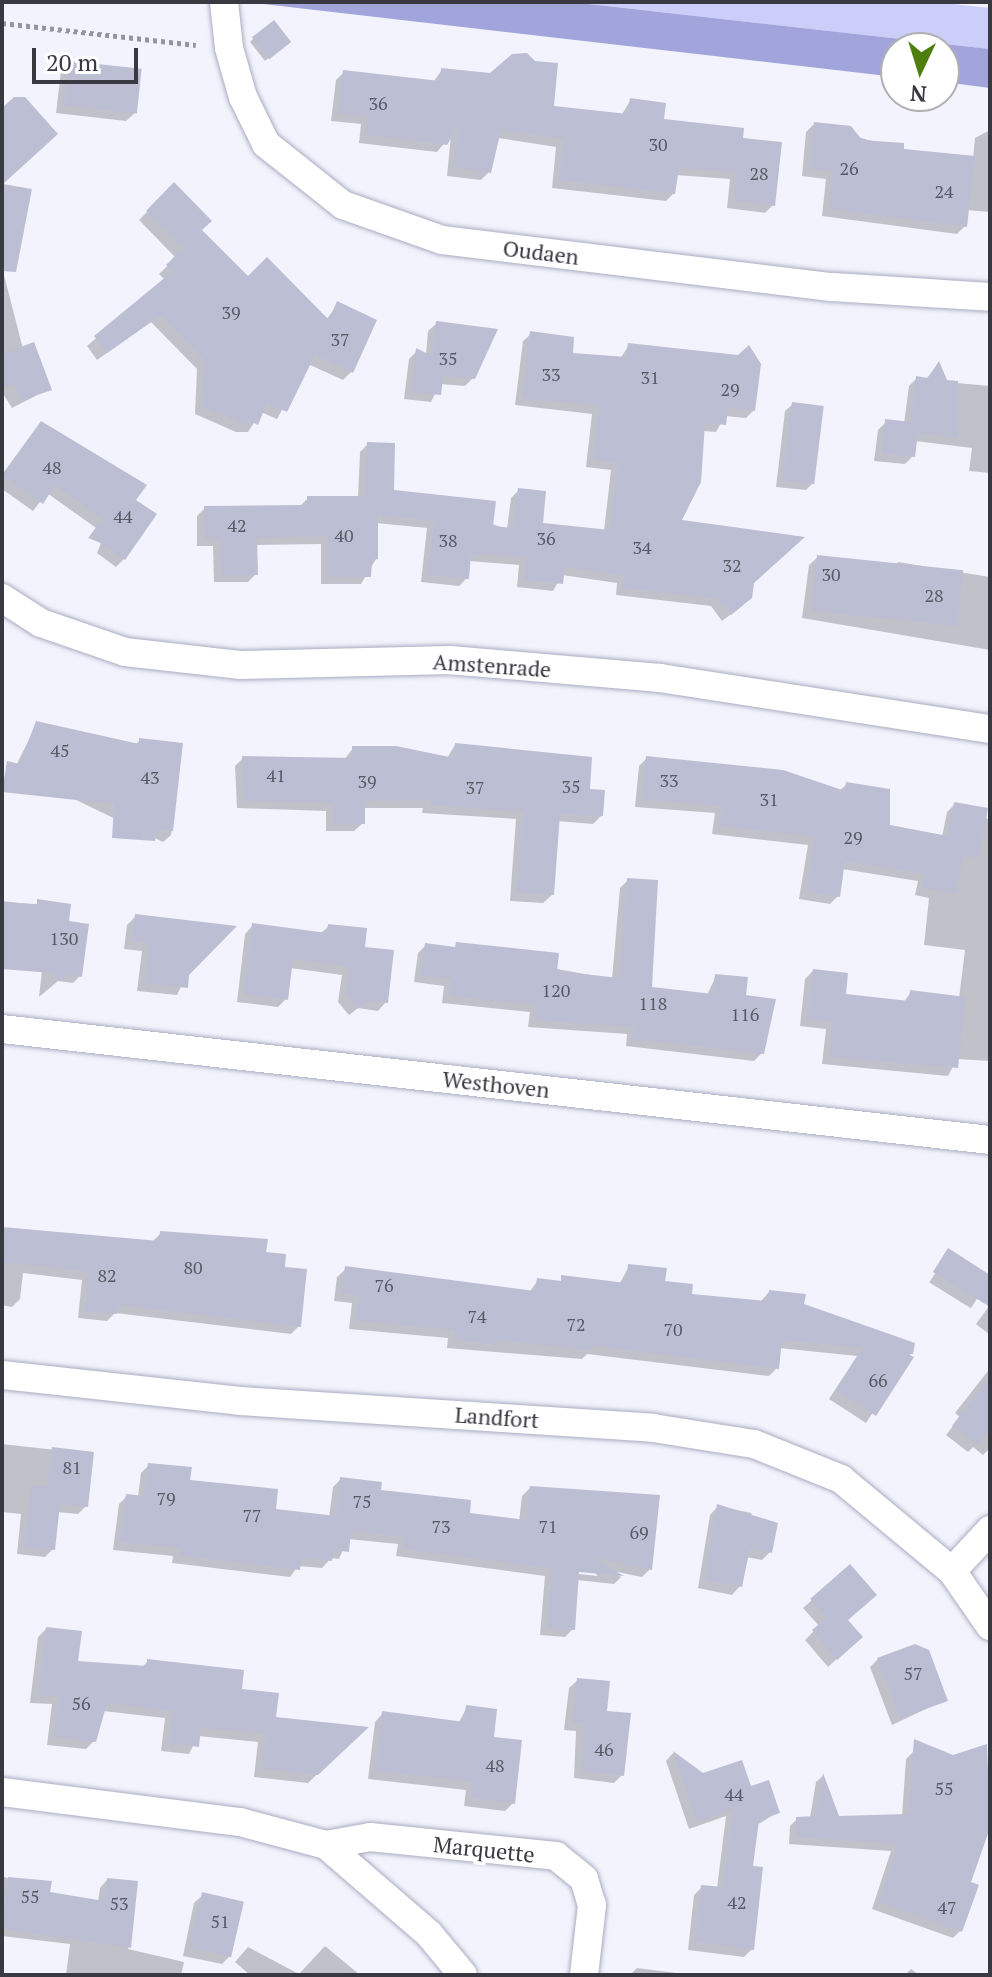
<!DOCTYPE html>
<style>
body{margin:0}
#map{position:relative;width:992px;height:1977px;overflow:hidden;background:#f2f3fc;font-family:"PT Serif",serif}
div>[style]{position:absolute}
.green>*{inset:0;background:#cbcef8}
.water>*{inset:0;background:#a2a5dc}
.shadow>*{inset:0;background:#0003;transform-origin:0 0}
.building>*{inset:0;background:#bcbed4;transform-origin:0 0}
.path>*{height:5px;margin-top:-2.5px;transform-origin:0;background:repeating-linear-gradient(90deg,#94959e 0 4px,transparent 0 8px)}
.roads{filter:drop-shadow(0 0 2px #aaacc2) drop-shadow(0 0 2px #aaacc2)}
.street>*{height:28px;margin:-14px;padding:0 14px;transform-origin:14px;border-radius:14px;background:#fff}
span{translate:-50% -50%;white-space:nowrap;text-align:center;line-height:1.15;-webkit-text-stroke:7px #fff;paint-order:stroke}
.number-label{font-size:18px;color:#5a5a66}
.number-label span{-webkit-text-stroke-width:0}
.street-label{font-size:22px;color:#393942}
.frame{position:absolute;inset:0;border:4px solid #393942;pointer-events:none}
.north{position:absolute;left:880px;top:32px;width:80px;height:80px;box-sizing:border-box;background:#fff;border:2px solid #b0b0b3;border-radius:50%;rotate:184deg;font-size:22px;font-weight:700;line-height:32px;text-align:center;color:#393942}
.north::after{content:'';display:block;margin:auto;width:28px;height:36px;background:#4e7f0e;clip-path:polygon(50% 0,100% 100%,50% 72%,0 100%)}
.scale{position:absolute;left:32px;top:48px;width:106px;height:36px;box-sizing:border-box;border:4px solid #393942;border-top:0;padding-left:10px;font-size:24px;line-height:28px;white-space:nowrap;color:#393942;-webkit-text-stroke:6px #fff;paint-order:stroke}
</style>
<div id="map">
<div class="green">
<div style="clip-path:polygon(571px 2px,935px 2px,990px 8px,990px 49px)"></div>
</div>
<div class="water">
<div style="clip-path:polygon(571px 2px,990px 49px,990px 88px,944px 82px,944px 48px,896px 48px,896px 77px,263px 4px)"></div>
</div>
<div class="shadow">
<div style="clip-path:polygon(254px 38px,285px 45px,265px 61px,250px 42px)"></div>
<div style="clip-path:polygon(70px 63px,135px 113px,126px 121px,56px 113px,61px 71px)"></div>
<div style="clip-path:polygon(442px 70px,552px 108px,621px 116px,630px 101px,662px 120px,741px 140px,773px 205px,765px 213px,727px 208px,730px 179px,676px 175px,674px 193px,666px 201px,552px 188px,556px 147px,498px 138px,489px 172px,481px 180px,447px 176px,451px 135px,437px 152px,359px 143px,361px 124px,331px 121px,336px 80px,344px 72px,433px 82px)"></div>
<div style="clip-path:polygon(814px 124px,902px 150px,973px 158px,975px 138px,990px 130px,990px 212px,967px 210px,965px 226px,957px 234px,822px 216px,826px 179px,802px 176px,806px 132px)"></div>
<div style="clip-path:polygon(174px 185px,199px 231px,248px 278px,326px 320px,338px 304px,351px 372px,343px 380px,308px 364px,277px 419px,261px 412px,248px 432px,236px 432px,195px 414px,197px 369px,151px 322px,97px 360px,87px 346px,165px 280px,159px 274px,176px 258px,139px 220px)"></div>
<div style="clip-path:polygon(2px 267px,23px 349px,49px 389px,12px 408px,2px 392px)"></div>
<div style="clip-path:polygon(437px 323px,473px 378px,465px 386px,440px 384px,431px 402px,404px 399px,409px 359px,417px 351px,426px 355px,428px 331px)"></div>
<div style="clip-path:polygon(531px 334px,571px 355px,620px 359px,629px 345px,754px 410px,746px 418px,725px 416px,716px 432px,703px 431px,679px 522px,752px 583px,742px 606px,722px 621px,711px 606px,616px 595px,617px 583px,562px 575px,553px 591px,517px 587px,519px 565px,469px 561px,467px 578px,459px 586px,421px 582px,427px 528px,376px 523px,376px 559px,361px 584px,321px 584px,321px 544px,255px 545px,256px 574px,248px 582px,214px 582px,213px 546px,197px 546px,197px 516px,205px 508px,299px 507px,308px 498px,358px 498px,360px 452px,368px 444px,392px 492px,507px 529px,511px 498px,519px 490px,541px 524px,604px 531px,611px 470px,586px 467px,592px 414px,515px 405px,523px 341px)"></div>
<div style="clip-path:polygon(939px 364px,946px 382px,990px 386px,990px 473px,969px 471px,972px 448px,915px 441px,913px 456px,905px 464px,874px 461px,878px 430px,886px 422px,904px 424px,909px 386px,917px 378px,926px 379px)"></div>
<div style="clip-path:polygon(793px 404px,814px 482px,806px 490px,776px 487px,785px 411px)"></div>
<div style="clip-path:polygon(41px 423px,133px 500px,124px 559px,116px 567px,97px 553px,101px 543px,88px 538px,96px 528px,47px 493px,33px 511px,2px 489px,2px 475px)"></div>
<div style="clip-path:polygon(818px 557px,894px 567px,898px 562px,990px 577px,990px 650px,802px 618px,809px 565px)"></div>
<div style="clip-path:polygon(37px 723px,135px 745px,140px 740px,181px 745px,171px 835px,163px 842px,14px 770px)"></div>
<div style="clip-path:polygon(455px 745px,602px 815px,593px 824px,557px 821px,552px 895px,543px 903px,510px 901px,516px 819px,422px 813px,423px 808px,363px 808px,363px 823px,354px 831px,326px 831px,326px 811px,237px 808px,235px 766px,243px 758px,344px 760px,353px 748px,447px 758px)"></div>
<div style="clip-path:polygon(647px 758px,839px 791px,847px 784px,888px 827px,942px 837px,947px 812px,955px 804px,990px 820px,990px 1061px,957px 1059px,948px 1076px,822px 1064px,826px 1029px,800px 1026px,805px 979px,813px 971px,844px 996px,903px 1003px,911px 992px,959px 998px,965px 950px,924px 945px,929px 898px,915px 895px,918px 881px,842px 869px,838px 896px,830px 904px,799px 899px,808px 845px,712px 834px,715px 813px,635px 807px,639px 766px)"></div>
<div style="clip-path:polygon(628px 880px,650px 988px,707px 995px,716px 976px,743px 997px,762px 1053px,754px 1061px,626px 1046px,627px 1034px,528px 1027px,530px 1012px,442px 1003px,444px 986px,414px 982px,418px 953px,426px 945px,612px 979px,620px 888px)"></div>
<div style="clip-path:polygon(2px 902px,69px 906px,66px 923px,80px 976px,73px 983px,58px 981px,39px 997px,43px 962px,2px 957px)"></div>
<div style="clip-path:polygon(136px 916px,187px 974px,177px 995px,137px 991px,142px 951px,124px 949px,127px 925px)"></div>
<div style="clip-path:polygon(253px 925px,320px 934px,329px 926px,362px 948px,386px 1002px,378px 1011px,358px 1008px,349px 1015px,338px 1002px,342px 975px,290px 968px,286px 999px,278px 1007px,237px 1002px,245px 934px)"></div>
<div style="clip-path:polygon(2px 1229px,153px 1241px,161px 1233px,264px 1254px,282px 1269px,299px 1326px,291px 1334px,115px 1313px,107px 1321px,78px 1318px,82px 1280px,23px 1273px,20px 1299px,12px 1307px,2px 1305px)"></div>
<div style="left:949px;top:1251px;width:49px;height:37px;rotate:32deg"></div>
<div style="clip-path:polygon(629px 1266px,690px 1296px,761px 1301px,769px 1292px,911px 1353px,866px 1423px,829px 1399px,857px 1356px,779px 1348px,777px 1368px,769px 1376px,587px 1354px,582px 1359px,447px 1348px,448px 1338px,349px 1329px,352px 1303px,334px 1301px,337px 1277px,346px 1269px,529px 1293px,538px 1280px,619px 1285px)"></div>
<div style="clip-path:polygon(990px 1305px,990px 1335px,976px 1324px)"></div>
<div style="clip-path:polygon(988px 1371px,990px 1448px,983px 1455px,973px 1447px,968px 1452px,946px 1435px,960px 1417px,955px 1413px)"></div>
<div style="clip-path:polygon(2px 1444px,92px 1454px,86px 1506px,78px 1514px,57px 1512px,53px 1549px,45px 1557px,17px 1554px,21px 1514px,2px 1512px)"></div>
<div style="clip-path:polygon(evenodd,149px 1465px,274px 1511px,329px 1518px,333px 1487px,341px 1479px,467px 1515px,519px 1522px,522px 1496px,530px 1488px,650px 1569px,642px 1577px,612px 1571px,621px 1577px,614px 1584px,577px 1580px,573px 1629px,565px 1637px,540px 1635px,545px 1576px,396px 1556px,398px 1544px,348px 1539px,339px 1559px,331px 1558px,322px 1568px,298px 1566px,290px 1577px,172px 1563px,173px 1556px,113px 1550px,119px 1504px,127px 1496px,138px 1497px,141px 1473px,149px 1465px,570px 1569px,593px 1571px,598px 1576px,569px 1573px,570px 1569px)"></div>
<div style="clip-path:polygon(718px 1506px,751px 1513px,770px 1552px,762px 1560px,746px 1557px,740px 1586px,732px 1595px,698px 1588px,710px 1515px)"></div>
<div style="clip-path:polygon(812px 1600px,846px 1620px,852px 1645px,828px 1667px,805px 1640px,819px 1626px,803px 1608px)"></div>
<div style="clip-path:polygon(46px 1629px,76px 1663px,142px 1667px,148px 1661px,240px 1691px,274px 1719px,364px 1729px,308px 1783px,254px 1777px,258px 1742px,198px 1736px,189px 1754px,161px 1751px,165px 1718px,103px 1711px,94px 1741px,86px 1749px,47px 1745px,52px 1704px,30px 1703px,38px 1637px)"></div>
<div style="clip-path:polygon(878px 1659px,945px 1700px,892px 1725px,870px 1667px)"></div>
<div style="clip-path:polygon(578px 1680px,605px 1713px,622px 1775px,614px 1783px,574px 1778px,576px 1731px,564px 1730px,569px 1688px)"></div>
<div style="clip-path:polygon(467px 1707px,492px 1738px,513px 1803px,505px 1811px,464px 1806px,466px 1790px,368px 1779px,375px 1722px,383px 1713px,458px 1724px)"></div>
<div style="clip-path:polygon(986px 1747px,990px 1822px,968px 1883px,960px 1931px,953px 1938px,872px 1909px,891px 1851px,789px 1844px,790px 1826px,797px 1819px,810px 1818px,816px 1782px,823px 1776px,838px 1818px,902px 1816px,906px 1759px,914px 1751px,953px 1757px)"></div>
<div style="clip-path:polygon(673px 1753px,703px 1775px,778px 1812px,757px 1825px,751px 1868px,752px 1949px,744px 1957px,688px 1950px,694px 1895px,702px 1887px,717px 1888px,726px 1816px,689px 1829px,666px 1761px)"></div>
<div style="clip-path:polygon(2px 1876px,48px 1894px,98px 1902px,100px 1888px,107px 1880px,136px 1883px,128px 1949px,184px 1962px,181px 1975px,66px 1975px,70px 1944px,2px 1936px)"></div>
<div style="clip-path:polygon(203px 1895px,230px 1956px,222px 1964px,183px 1956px,194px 1903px)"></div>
<div style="clip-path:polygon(325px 1946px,360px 1975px,250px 1975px,235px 1962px,248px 1947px,299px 1974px)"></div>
<div style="clip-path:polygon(637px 1968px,692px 1975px,630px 1975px)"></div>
<div style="clip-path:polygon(911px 1969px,919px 1975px,905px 1975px)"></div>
</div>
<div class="building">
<div style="left:274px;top:20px;width:28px;height:28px;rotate:52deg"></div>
<div style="clip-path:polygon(527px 53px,535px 61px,558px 63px,554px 106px,628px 114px,630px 98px,666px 103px,664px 119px,744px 128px,743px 138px,782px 142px,775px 206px,734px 201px,737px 172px,679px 168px,675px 194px,559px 180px,564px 139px,501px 130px,491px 173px,454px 168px,458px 127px,447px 145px,366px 135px,368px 117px,338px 114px,343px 70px,440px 81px,441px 68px,490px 73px,512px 54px)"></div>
<div style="left:69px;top:61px;width:73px;height:45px;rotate:6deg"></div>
<div style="clip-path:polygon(14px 97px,25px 97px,58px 134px,3px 184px,32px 189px,16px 272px,2px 271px,2px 108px)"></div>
<div style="clip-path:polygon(814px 122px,851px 126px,862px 140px,904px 143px,904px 149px,975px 156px,967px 227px,829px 209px,833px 172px,809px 169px)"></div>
<div style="clip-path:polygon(174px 182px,212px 221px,202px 230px,248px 276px,267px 257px,329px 320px,337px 301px,377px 320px,353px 373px,315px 355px,287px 412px,267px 403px,258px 425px,248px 420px,246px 425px,202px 406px,204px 360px,161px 315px,107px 353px,94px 336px,173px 271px,166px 265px,183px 248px,146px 211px)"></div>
<div style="clip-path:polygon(436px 321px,498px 329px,475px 379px,443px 376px,441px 395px,411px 392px,416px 348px,432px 356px)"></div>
<div style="clip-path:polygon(530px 331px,574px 337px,573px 353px,626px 357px,628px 343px,738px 355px,749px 345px,761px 364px,755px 411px,728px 408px,726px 425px,705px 423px,701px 482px,682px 520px,805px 537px,754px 583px,752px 598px,731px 615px,719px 599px,623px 588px,624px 576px,565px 567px,563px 584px,524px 580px,526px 557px,471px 554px,469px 579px,427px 575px,434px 521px,378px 515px,378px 559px,372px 560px,371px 577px,328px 577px,328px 536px,257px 538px,258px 575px,221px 575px,220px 539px,205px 539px,204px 506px,307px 505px,307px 496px,365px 496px,367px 442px,395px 443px,394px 490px,496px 501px,493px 526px,513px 528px,518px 488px,546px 491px,543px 523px,610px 530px,618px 463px,593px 460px,599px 406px,522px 398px)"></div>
<div style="clip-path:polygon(34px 342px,52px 390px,20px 401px,14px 384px,2px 388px,2px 354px)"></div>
<div style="clip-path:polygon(939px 361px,947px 380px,958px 381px,958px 438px,918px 433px,915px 457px,882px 453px,885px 419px,911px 422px,916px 376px,928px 378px)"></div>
<div style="left:792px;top:402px;width:32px;height:79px;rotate:7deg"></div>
<div style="clip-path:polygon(41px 421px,147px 485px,136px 500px,157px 514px,125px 560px,90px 536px,102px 519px,55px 485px,43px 504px,2px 475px)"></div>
<div style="left:817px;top:555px;width:147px;height:56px;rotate:6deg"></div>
<div style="clip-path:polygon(36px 721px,139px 744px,139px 738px,183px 743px,173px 831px,156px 830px,155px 841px,112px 838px,114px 804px,2px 792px,7px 761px,20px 764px)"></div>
<div style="clip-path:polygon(455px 743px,592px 757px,590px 789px,605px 790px,603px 816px,560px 814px,554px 895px,517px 893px,523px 812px,430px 805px,430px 800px,365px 801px,365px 824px,334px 824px,333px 803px,244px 801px,242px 756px,352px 758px,352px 746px,396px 746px,454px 758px)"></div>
<div style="clip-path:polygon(646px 756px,783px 770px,845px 791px,846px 782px,890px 789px,890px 825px,948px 836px,954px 802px,988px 808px,979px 858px,963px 856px,956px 894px,922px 888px,924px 874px,845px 861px,840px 897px,806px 892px,815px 837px,719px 826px,722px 806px,642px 799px)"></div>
<div style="clip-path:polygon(627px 878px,658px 880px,652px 987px,713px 994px,715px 974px,748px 977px,746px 995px,776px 999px,764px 1054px,632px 1039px,634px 1027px,534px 1020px,536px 1005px,449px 996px,451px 979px,421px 975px,425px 943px,455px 947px,456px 942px,559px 953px,557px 971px,619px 978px)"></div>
<div style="clip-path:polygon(37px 899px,71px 904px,69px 921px,89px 924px,82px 977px,68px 974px,60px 981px,52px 973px,2px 969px,2px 901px,37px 905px)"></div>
<div style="clip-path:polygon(135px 914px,237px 926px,189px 975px,188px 988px,145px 983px,149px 943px,132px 942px)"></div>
<div style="clip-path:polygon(252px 923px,327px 933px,328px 924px,367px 928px,365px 947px,394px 950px,388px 1003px,368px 1001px,358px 1009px,346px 993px,349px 967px,293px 959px,288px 1000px,244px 994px)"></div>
<div style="clip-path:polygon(813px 969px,848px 973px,846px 994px,909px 1001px,910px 990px,966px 997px,958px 1068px,829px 1057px,833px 1022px,807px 1019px)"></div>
<div style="clip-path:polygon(2px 1227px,159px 1241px,160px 1231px,268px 1239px,266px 1252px,286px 1254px,285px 1267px,307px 1269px,301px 1327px,118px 1305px,117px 1314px,85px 1311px,89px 1272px,2px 1262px)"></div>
<div style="clip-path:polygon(948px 1248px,990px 1275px,990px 1307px,933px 1272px)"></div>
<div style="clip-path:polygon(628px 1264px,667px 1268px,665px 1281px,693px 1284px,692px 1294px,768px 1301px,769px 1290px,806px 1294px,804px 1304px,915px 1343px,913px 1354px,908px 1354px,914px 1357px,876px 1416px,836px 1390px,863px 1348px,782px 1340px,779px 1369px,593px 1346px,592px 1351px,498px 1340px,497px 1345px,454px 1340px,455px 1330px,356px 1321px,359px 1295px,341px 1294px,345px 1266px,535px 1291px,537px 1278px,561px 1281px,561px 1275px,626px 1283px)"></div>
<div style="clip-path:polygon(990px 1376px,990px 1428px,978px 1445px,952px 1426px)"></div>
<div style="clip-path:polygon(52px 1447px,94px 1452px,88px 1507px,60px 1504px,55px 1550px,24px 1547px,31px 1485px,47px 1486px)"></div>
<div style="clip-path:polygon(148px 1463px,192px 1467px,190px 1480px,278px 1489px,276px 1509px,336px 1516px,340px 1477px,382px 1482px,381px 1490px,471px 1500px,470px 1513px,526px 1520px,530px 1486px,660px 1495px,652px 1570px,590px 1557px,624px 1576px,579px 1572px,575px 1630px,547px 1628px,552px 1569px,403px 1549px,405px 1537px,351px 1531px,349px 1552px,334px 1550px,332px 1561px,301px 1558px,300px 1570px,179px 1555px,180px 1548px,120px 1542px,126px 1494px,144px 1496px)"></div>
<div style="clip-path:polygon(717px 1504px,778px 1523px,772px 1553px,750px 1548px,742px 1587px,705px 1580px)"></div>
<div style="clip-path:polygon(850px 1564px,877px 1595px,848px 1620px,863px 1637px,837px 1660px,812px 1630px,827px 1618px,810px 1599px)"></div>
<div style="clip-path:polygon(46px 1627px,82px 1631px,78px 1661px,147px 1666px,147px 1659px,244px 1670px,242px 1689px,279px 1693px,276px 1717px,369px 1727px,318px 1775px,262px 1769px,266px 1734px,201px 1728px,199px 1747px,169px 1743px,172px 1711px,107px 1703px,96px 1742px,54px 1737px,59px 1697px,38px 1695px)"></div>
<div style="clip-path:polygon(915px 1644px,929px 1650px,948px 1701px,900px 1718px,877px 1658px)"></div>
<div style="clip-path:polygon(577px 1678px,610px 1681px,607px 1711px,631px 1713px,624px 1776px,582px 1771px,584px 1723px,572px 1722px)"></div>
<div style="clip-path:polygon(466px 1705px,497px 1709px,494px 1737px,522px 1740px,515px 1804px,472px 1798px,473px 1782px,376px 1771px,382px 1711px,464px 1722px)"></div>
<div style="clip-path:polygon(914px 1739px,953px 1755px,987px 1744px,990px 1828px,971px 1882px,979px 1885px,962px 1932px,879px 1902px,898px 1844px,796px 1837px,796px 1817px,816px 1816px,823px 1773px,839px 1816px,908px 1814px)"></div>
<div style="clip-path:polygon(673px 1751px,703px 1773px,742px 1760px,751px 1786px,769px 1780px,780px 1813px,759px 1820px,753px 1866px,763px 1867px,754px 1950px,695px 1942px,701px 1885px,723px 1887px,733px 1809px,697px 1822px)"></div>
<div style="clip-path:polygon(8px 1877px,52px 1881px,50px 1892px,104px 1901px,107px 1878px,138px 1881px,131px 1948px,2px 1929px)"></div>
<div style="left:202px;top:1892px;width:43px;height:57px;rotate:13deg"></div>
</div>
<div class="path">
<div style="left:2px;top:23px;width:195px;rotate:6.5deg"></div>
</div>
<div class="roads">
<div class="street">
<div style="left:224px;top:2px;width:46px;rotate:83.8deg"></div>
<div style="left:229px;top:48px;width:51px;rotate:74.1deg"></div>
<div style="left:243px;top:97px;width:52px;rotate:63.9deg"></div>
<div style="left:266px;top:144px;width:98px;rotate:38.4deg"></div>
<div style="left:343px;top:205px;width:105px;rotate:19.5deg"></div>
<div style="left:442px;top:240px;width:394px;rotate:6.9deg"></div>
<div style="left:833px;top:287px;width:157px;rotate:3.6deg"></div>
<div style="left:2px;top:598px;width:46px;rotate:32.7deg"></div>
<div style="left:41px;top:623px;width:89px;rotate:19deg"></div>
<div style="left:125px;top:652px;width:117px;rotate:6.4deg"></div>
<div style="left:241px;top:665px;width:209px;rotate:-1.4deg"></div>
<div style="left:450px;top:660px;width:211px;rotate:4.9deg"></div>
<div style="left:660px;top:678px;width:334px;rotate:8.8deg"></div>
<div style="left:2px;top:1029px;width:994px;rotate:6.41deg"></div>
<div style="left:2px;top:1375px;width:239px;rotate:6.2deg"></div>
<div style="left:240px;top:1401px;width:414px;rotate:3.7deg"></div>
<div style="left:653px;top:1428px;width:102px;rotate:9deg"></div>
<div style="left:754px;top:1444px;width:94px;rotate:21.9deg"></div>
<div style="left:841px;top:1479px;width:144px;rotate:39.7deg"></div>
<div style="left:952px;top:1571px;width:67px;rotate:55.4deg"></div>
<div style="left:952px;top:1571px;width:56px;rotate:-47.2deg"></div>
<div style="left:2px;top:1792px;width:240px;rotate:7.2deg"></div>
<div style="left:240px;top:1822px;width:89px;rotate:15deg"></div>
<div style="left:326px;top:1845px;width:136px;rotate:40.8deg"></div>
<div style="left:429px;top:1934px;width:53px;rotate:50.3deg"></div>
<div style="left:326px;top:1845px;width:45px;rotate:-10.3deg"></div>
<div style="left:370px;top:1837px;width:187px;rotate:5.8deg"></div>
<div style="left:556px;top:1856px;width:36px;rotate:39deg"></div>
<div style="left:584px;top:1879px;width:27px;rotate:73deg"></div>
<div style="left:592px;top:1905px;width:70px;rotate:96.5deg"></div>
</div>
</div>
<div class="number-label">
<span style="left:378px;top:103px">36</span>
<span style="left:658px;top:144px">30</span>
<span style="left:849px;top:168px">26</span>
<span style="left:759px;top:173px">28</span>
<span style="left:944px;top:191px">24</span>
<span style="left:231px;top:312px">39</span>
<span style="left:340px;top:339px">37</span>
<span style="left:448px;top:358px">35</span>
<span style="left:551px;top:374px">33</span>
<span style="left:650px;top:377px">31</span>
<span style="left:730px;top:389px">29</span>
<span style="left:52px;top:467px">48</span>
<span style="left:123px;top:516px">44</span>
<span style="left:237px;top:525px">42</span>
<span style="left:344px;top:535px">40</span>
<span style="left:546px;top:538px">36</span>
<span style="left:448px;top:540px">38</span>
<span style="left:642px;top:547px">34</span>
<span style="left:732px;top:565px">32</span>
<span style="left:831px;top:574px">30</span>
<span style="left:934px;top:595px">28</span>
<span style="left:60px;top:750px">45</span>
<span style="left:276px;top:775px">41</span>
<span style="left:150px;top:777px">43</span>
<span style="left:669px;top:780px">33</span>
<span style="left:367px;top:781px">39</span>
<span style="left:571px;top:786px">35</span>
<span style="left:475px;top:787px">37</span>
<span style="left:769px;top:799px">31</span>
<span style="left:853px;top:837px">29</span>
<span style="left:64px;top:938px">130</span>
<span style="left:556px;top:990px">120</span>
<span style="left:653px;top:1003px">118</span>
<span style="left:745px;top:1014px">116</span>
<span style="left:193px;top:1267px">80</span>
<span style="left:107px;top:1275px">82</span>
<span style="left:384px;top:1285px">76</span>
<span style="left:477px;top:1316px">74</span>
<span style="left:576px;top:1324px">72</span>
<span style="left:673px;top:1329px">70</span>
<span style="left:878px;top:1380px">66</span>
<span style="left:72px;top:1467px">81</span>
<span style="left:166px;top:1498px">79</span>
<span style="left:362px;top:1501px">75</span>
<span style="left:252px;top:1515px">77</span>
<span style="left:441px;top:1526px">73</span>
<span style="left:548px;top:1526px">71</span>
<span style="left:639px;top:1532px">69</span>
<span style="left:913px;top:1673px">57</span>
<span style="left:81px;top:1703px">56</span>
<span style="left:604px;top:1749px">46</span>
<span style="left:495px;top:1765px">48</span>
<span style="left:944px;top:1788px">55</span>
<span style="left:734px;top:1794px">44</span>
<span style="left:30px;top:1896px">55</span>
<span style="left:737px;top:1902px">42</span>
<span style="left:119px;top:1903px">53</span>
<span style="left:947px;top:1907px">47</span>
<span style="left:220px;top:1921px">51</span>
</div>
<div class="street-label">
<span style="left:541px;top:252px;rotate:7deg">Oudaen</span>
<span style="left:492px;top:665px;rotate:4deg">Amstenrade</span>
<span style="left:496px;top:1084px;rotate:6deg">Westhoven</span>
<span style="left:497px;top:1417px;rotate:4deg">Landfort</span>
<span style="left:484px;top:1849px;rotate:6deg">Marquette</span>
</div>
<div class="frame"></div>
<div class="north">N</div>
<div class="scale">20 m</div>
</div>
